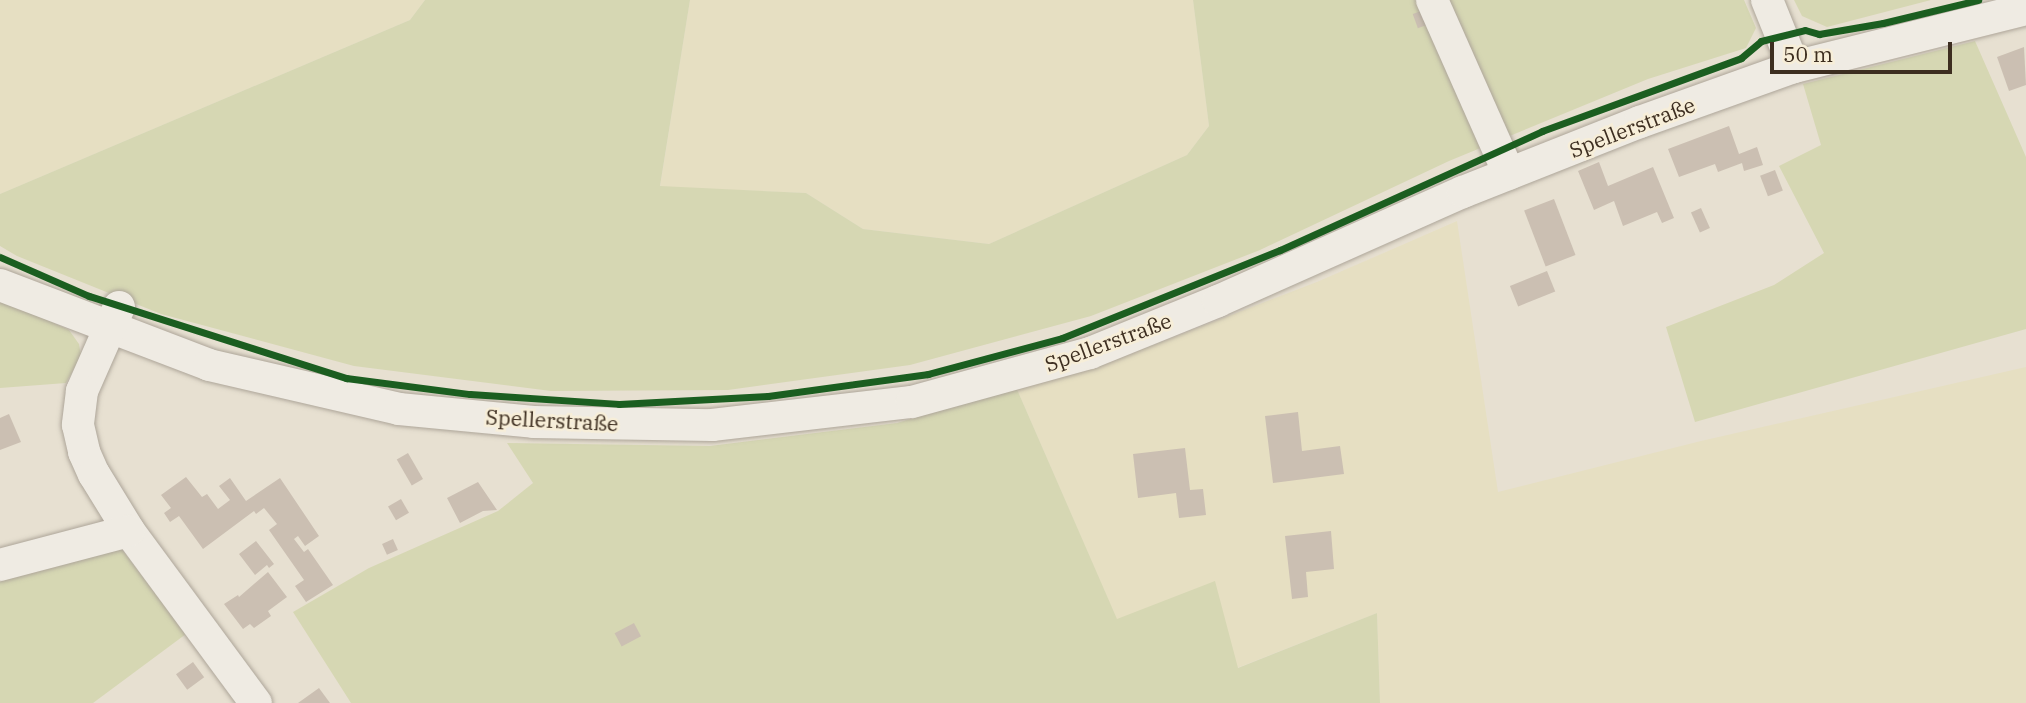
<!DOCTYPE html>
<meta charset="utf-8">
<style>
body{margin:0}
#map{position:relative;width:2026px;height:703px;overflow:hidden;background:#e7e0d1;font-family:"IBM Plex Serif",serif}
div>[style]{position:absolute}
.farmland>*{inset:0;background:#e6dfc2}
.green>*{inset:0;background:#d6d7b3}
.building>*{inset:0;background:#cbbfb2;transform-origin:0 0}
.roads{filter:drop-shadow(0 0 2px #ada599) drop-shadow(0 0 2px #ada599)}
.minor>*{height:32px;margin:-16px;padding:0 16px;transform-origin:16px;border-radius:16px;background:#efebe3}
.cycleway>*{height:7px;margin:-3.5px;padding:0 3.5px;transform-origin:3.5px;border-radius:3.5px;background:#1b5e20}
span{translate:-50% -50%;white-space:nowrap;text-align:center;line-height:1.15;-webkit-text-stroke:5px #f7eed8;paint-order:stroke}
.street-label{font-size:21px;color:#3d2e20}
.scale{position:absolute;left:1770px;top:42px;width:182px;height:32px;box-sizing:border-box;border:4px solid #3d2e20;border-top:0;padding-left:9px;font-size:21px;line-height:24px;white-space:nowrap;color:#3d2e20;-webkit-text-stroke:5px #f7eed8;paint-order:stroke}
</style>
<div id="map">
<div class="farmland">
<div style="clip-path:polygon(0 0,425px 0,410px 20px,0 194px)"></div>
<div style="clip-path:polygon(690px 0,1193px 0,1209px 126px,1187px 155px,989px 244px,863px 229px,806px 193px,660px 187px)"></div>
<div style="clip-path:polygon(1457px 221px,1498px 492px,1701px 441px,2026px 367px,2026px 703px,1380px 703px,1377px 613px,1237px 668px,1117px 620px,1016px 387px,1122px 357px,1317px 282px)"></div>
</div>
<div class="green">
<div style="clip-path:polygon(425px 0,690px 0,660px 186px,806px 193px,863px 229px,989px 244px,1187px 155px,1209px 126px,1193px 0,1744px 0,1756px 28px,1746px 48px,1648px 79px,1449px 161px,1260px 250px,1091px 316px,910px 365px,728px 390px,551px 391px,354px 366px,161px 314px,17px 256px,0 246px,0 194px,410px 20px)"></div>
<div style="clip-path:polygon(1794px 0,1931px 0,1827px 27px,1802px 16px)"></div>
<div style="clip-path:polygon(1975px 41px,2026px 157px,2026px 329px,1695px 422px,1666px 327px,1774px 285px,1824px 253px,1779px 166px,1821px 145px,1803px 84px)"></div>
<div style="clip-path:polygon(0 298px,69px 330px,79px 344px,81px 356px,66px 383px,0 388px)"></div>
<div style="clip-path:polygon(1016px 387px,1117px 619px,1215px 581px,1238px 668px,1377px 613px,1380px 703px,351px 703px,293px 612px,369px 568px,498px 511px,533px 483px,507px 443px,710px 446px,897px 423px)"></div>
<div style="clip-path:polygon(120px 547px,186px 634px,93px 703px,0 703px,0 577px)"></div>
</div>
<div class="building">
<div style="left:1424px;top:10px;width:15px;height:12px;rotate:70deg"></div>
<div style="clip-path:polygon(2024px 47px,2026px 85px,2009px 91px,1997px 57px)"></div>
<div style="clip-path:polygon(1729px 126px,1739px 154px,1757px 147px,1763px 165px,1744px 171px,1742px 163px,1718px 172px,1715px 164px,1679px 177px,1668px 149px)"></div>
<div style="clip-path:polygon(1599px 162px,1608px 186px,1653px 167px,1674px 218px,1662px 223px,1657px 212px,1623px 226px,1614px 201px,1594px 210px,1578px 171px)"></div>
<div style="left:1775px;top:170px;width:22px;height:16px;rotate:69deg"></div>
<div style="left:1554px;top:199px;width:60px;height:32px;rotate:69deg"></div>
<div style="left:1701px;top:208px;width:22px;height:11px;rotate:66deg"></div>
<div style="left:1547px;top:271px;width:22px;height:40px;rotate:68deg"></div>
<div style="clip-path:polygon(1298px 412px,1302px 451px,1340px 446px,1344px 474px,1273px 483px,1265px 416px)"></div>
<div style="clip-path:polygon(9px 414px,21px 442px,0 450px,0 418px)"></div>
<div style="clip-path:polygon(1185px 448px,1190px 490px,1203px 489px,1206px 515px,1179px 518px,1176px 493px,1138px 498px,1133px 454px)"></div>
<div style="left:408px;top:453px;width:30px;height:13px;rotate:60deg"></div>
<div style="clip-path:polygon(186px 477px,202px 497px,207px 494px,218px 509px,230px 500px,219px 486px,230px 478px,246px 501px,280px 478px,319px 536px,305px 546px,298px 536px,294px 539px,304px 552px,308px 549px,333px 585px,306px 602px,295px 586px,304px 580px,269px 530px,277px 524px,264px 508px,256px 514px,254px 511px,203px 549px,179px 516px,170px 522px,164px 513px,171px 508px,161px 495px)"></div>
<div style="clip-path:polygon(478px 482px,497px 510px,483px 511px,460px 523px,447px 498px)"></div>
<div style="left:401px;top:499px;width:16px;height:15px;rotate:60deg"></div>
<div style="clip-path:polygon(1331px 531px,1334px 569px,1306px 572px,1308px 597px,1292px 599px,1285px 536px)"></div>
<div style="left:393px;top:539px;width:12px;height:12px;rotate:66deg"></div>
<div style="clip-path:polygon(256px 541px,274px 564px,269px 568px,267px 565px,255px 575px,239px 554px)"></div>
<div style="clip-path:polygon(268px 572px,287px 597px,268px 611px,271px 616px,254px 628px,250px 624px,243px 629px,224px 604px,238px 595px,239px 597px)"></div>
<div style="left:634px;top:623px;width:15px;height:22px;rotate:62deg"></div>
<div style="left:193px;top:662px;width:19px;height:21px;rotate:54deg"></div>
<div style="clip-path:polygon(319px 688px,330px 703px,298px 703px)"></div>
</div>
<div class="roads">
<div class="minor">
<div style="left:1432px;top:0;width:190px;rotate:66.1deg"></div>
<div style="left:1767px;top:0;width:72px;rotate:68.1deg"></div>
<div style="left:0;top:285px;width:224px;rotate:20.9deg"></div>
<div style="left:209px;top:365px;width:195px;rotate:13deg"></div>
<div style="left:399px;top:409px;width:135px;rotate:5.5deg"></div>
<div style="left:533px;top:422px;width:179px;rotate:1deg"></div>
<div style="left:712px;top:425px;width:201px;rotate:-6.6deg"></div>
<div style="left:912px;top:402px;width:185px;rotate:-15.4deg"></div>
<div style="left:1090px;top:353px;width:138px;rotate:-22.1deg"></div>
<div style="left:1218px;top:301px;width:268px;rotate:-24deg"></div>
<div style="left:1463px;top:192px;width:190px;rotate:-21.6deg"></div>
<div style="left:1640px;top:122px;width:164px;rotate:-19.7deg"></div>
<div style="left:1794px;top:67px;width:239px;rotate:-14deg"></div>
<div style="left:119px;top:307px;width:92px;rotate:113.8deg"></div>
<div style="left:82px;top:391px;width:34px;rotate:97deg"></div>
<div style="left:78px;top:425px;width:28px;rotate:77deg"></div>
<div style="left:84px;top:452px;width:24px;rotate:66deg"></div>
<div style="left:94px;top:474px;width:67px;rotate:58.4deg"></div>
<div style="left:129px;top:531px;width:214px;rotate:53.6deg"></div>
<div style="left:0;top:565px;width:133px;rotate:-14.8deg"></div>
</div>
</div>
<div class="cycleway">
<div style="left:0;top:257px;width:97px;rotate:23.7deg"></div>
<div style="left:89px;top:296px;width:270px;rotate:17.7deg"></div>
<div style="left:346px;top:378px;width:125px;rotate:7.4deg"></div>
<div style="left:470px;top:394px;width:149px;rotate:3.8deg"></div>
<div style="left:619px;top:404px;width:149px;rotate:-3.1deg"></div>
<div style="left:768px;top:396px;width:162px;rotate:-7.8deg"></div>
<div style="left:928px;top:374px;width:139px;rotate:-15deg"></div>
<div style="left:1062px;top:338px;width:235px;rotate:-22deg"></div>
<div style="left:1280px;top:250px;width:288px;rotate:-24.4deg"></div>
<div style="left:1542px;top:131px;width:212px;rotate:-20.1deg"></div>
<div style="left:1741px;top:58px;width:26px;rotate:-40deg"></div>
<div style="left:1761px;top:41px;width:45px;rotate:-14deg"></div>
<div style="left:1805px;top:30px;width:15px;rotate:16deg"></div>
<div style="left:1819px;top:34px;width:65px;rotate:-9.8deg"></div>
<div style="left:1883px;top:23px;width:98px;rotate:-13.6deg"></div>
</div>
<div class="street-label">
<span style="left:1632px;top:127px;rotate:-21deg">Spellerstraße</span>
<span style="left:1108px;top:342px;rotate:-20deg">Spellerstraße</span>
<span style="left:552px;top:420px;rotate:3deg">Spellerstraße</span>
</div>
<div class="scale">50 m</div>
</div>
